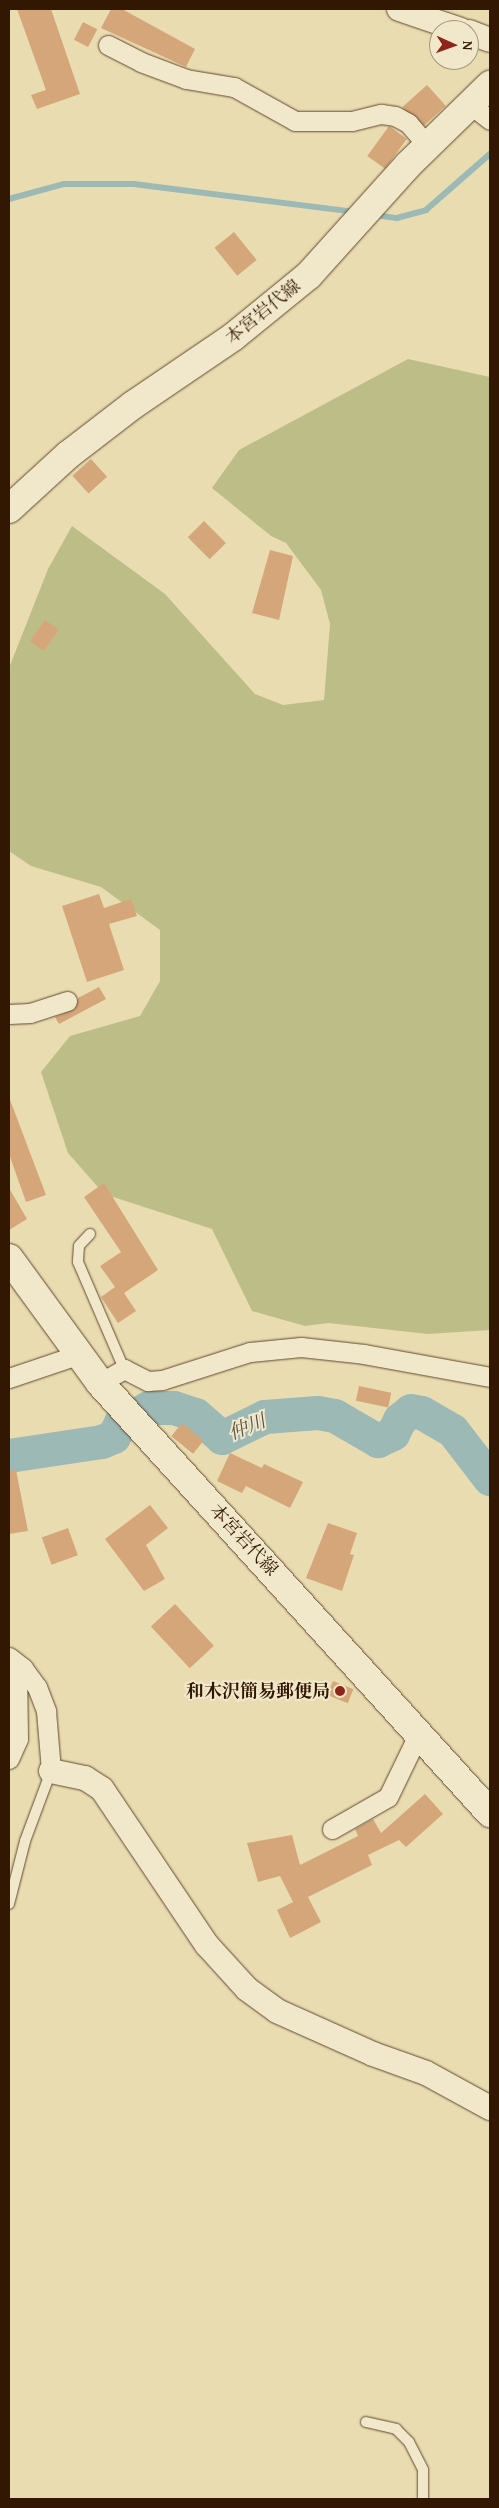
<!DOCTYPE html>
<meta charset="utf-8">
<style>
body{margin:0}
#map{position:relative;width:499px;height:2508px;overflow:hidden;background:#eadcb1;font-family:"Gentium Book Plus","Noto Serif JP",serif}
div>[style]{position:absolute}
.green>*{inset:0;background:#bdbe87}
.stream>*{height:5.5px;margin:-2.75px;padding:0 2.75px;transform-origin:2.75px;border-radius:2.75px;background:#9cb9b6}
.river>*{height:34px;margin:-17px;padding:0 17px;transform-origin:17px;border-radius:17px;background:#9cb9b6}
.building>*{inset:0;background:#d5a679;transform-origin:0 0}
.roads{filter:drop-shadow(0 0 1px #60492e) drop-shadow(0 0 1px #60492e)}
.service>*{height:10px;margin:-5px;padding:0 5px;transform-origin:5px;border-radius:5px;background:#f1e8cc}
.minor>*{height:19px;margin:-9.5px;padding:0 9.5px;transform-origin:9.5px;border-radius:9.5px;background:#f1e8cc}
.tertiary>*{height:24px;margin:-12px;padding:0 12px;transform-origin:12px;border-radius:12px;background:#f1e8cc}
.secondary>*{height:28px;margin:-14px;padding:0 14px;transform-origin:14px;border-radius:14px;background:#f1e8cc}
.dots>*{width:14px;height:14px;translate:-50% -50%;box-sizing:border-box;border:2px solid #f1e8cc;border-radius:50%}
span{translate:-50% -50%;white-space:nowrap;text-align:center;line-height:1.15;-webkit-text-stroke:4px #f1e8cc;paint-order:stroke}
.street-label{font-size:18px;color:#321802}
.poi-label{font-size:18px;color:#321802;font-weight:700}
.right{translate:-100% -50%;text-align:right}
.water-label{font-size:19px;color:#575041;font-style:italic}
.frame{position:absolute;inset:0;border:10px solid #321802;pointer-events:none}
.north{position:absolute;left:429px;top:20px;width:50px;height:50px;box-sizing:border-box;background:#f1e8cc;border:1px solid #a5957b;border-radius:50%;rotate:92deg;font-size:14px;font-weight:700;line-height:20px;text-align:center;color:#321802}
.north::after{content:'';display:block;margin:auto;width:18px;height:22px;background:#8f2418;clip-path:polygon(50% 0,100% 100%,50% 72%,0 100%)}
</style>
<div id="map">
<div class="green">
<div style="clip-path:polygon(408px 359px,490px 377px,490px 1330px,428px 1334px,328px 1323px,305px 1326px,252px 1311px,212px 1229px,104px 1194px,68px 1153px,41px 1072px,70px 1036px,140px 1016px,160px 981px,160px 930px,101px 887px,31px 866px,9px 851px,9px 668px,48px 569px,72px 526px,165px 594px,255px 694px,283px 705px,324px 700px,330px 624px,321px 590px,286px 543px,271px 536px,212px 488px,239px 450px)"></div>
</div>
<div class="stream">
<div style="left:9px;top:199px;width:57px;rotate:-15.3deg"></div>
<div style="left:64px;top:184px;width:70px"></div>
<div style="left:134px;top:184px;width:224px;rotate:7.2deg"></div>
<div style="left:375px;top:215px;width:22px;rotate:8deg"></div>
<div style="left:397px;top:218px;width:30px;rotate:-15deg"></div>
<div style="left:426px;top:210px;width:85px;rotate:-41.2deg"></div>
</div>
<div class="river">
<div style="left:9px;top:1456px;width:94px;rotate:-8.6deg"></div>
<div style="left:102px;top:1442px;width:13px;rotate:-23deg"></div>
<div style="left:114px;top:1437px;width:16px;rotate:-63deg"></div>
<div style="left:121px;top:1423px;width:32px;rotate:-28deg"></div>
<div style="left:149px;top:1408px;width:25px"></div>
<div style="left:174px;top:1408px;width:23px;rotate:18deg"></div>
<div style="left:196px;top:1415px;width:35px;rotate:41deg"></div>
<div style="left:222px;top:1438px;width:48px;rotate:-26deg"></div>
<div style="left:265px;top:1417px;width:53px;rotate:-4.3deg"></div>
<div style="left:318px;top:1413px;width:17px;rotate:10deg"></div>
<div style="left:335px;top:1416px;width:50px;rotate:30.2deg"></div>
<div style="left:378px;top:1441px;width:17px;rotate:-25deg"></div>
<div style="left:393px;top:1434px;width:16px;rotate:-63deg"></div>
<div style="left:400px;top:1420px;width:14px;rotate:-39deg"></div>
<div style="left:411px;top:1411px;width:11px;rotate:10deg"></div>
<div style="left:422px;top:1413px;width:36px;rotate:30deg"></div>
<div style="left:453px;top:1431px;width:61px;rotate:52.4deg"></div>
</div>
<div class="building">
<div style="clip-path:polygon(17px 9px,51px 9px,80px 94px,37px 109px,31px 95px,46px 90px)"></div>
<div style="clip-path:polygon(111px 9px,122px 9px,195px 49px,186px 67px,101px 28px)"></div>
<div style="left:83px;top:22px;width:16px;height:20px;rotate:27deg"></div>
<div style="left:427px;top:85px;width:28px;height:33px;rotate:48deg"></div>
<div style="left:389px;top:126px;width:22px;height:37px;rotate:36deg"></div>
<div style="left:234px;top:232px;width:36px;height:25px;rotate:51deg"></div>
<div style="left:91px;top:459px;width:24px;height:25px;rotate:48deg"></div>
<div style="left:204px;top:521px;width:31px;height:23px;rotate:45deg"></div>
<div style="clip-path:polygon(270px 550px,293px 556px,279px 620px,252px 613px)"></div>
<div style="left:45px;top:620px;width:17px;height:26px;rotate:36deg"></div>
<div style="clip-path:polygon(99px 894px,104px 908px,131px 899px,137px 916px,109px 924px,124px 970px,87px 982px,62px 906px)"></div>
<div style="clip-path:polygon(99px 987px,106px 999px,59px 1024px,55px 1017px,75px 1009px,78px 998px)"></div>
<div style="clip-path:polygon(9px 1097px,46px 1195px,26px 1202px,9px 1154px)"></div>
<div style="clip-path:polygon(104px 1183px,158px 1270px,124px 1293px,136px 1311px,118px 1323px,101px 1297px,115px 1287px,100px 1266px,121px 1252px,84px 1197px)"></div>
<div style="clip-path:polygon(9px 1188px,27px 1219px,9px 1230px)"></div>
<div style="left:359px;top:1386px;width:33px;height:15px;rotate:12deg"></div>
<div style="left:182px;top:1423px;width:28px;height:17px;rotate:39deg"></div>
<div style="clip-path:polygon(230px 1453px,262px 1468px,264px 1464px,303px 1482px,290px 1508px,246px 1486px,242px 1493px,217px 1481px)"></div>
<div style="clip-path:polygon(16px 1470px,28px 1531px,9px 1534px,9px 1471px)"></div>
<div style="clip-path:polygon(150px 1505px,168px 1528px,146px 1545px,165px 1579px,144px 1591px,105px 1539px)"></div>
<div style="clip-path:polygon(328px 1523px,357px 1533px,350px 1554px,354px 1555px,342px 1591px,306px 1578px)"></div>
<div style="left:68px;top:1528px;width:29px;height:28px;rotate:70deg"></div>
<div style="left:175px;top:1604px;width:57px;height:33px;rotate:47deg"></div>
<div style="left:333px;top:1681px;width:22px;height:15px;rotate:22deg"></div>
<div style="clip-path:polygon(425px 1794px,443px 1814px,406px 1847px,399px 1840px,368px 1855px,372px 1865px,308px 1897px,321px 1922px,290px 1938px,277px 1910px,293px 1902px,280px 1876px,258px 1882px,247px 1843px,292px 1835px,300px 1865px,358px 1836px,355px 1829px,373px 1819px,381px 1833px)"></div>
</div>
<div class="roads">
<div class="service">
<div style="left:90px;top:1234px;width:16px;rotate:133deg"></div>
<div style="left:79px;top:1246px;width:16px;rotate:94deg"></div>
<div style="left:78px;top:1262px;width:116px;rotate:66.7deg"></div>
<div style="left:9px;top:1904px;width:65px;rotate:-75.7deg"></div>
<div style="left:25px;top:1841px;width:75px;rotate:-69.6deg"></div>
<div style="left:366px;top:2422px;width:31px;rotate:13deg"></div>
<div style="left:396px;top:2429px;width:18px;rotate:45deg"></div>
<div style="left:409px;top:2442px;width:31px;rotate:63deg"></div>
<div style="left:423px;top:2470px;width:29px;rotate:90deg"></div>
</div>
<div class="minor">
<div style="left:108px;top:45px;width:37px;rotate:27deg"></div>
<div style="left:141px;top:62px;width:48px;rotate:20.7deg"></div>
<div style="left:186px;top:79px;width:49px;rotate:9.5deg"></div>
<div style="left:234px;top:87px;width:70px;rotate:29.1deg"></div>
<div style="left:295px;top:121px;width:57px"></div>
<div style="left:352px;top:121px;width:30px;rotate:-14deg"></div>
<div style="left:381px;top:114px;width:14px;rotate:8deg"></div>
<div style="left:395px;top:116px;width:15px;rotate:28deg"></div>
<div style="left:408px;top:123px;width:30px;rotate:49deg"></div>
<div style="left:471px;top:105px;width:24px;rotate:38deg"></div>
<div style="left:9px;top:1014px;width:21px;rotate:-3deg"></div>
<div style="left:30px;top:1013px;width:39px;rotate:-18deg"></div>
<div style="left:9px;top:1378px;width:75px;rotate:-18.7deg"></div>
<div style="left:100px;top:1383px;width:28px;rotate:-30deg"></div>
<div style="left:124px;top:1369px;width:27px;rotate:27deg"></div>
<div style="left:148px;top:1381px;width:14px;rotate:-4deg"></div>
<div style="left:162px;top:1380px;width:92px;rotate:-17.7deg"></div>
<div style="left:250px;top:1352px;width:51px;rotate:-5.6deg"></div>
<div style="left:301px;top:1347px;width:63px;rotate:6.3deg"></div>
<div style="left:364px;top:1354px;width:128px;rotate:10.3deg"></div>
<div style="left:9px;top:1657px;width:18px;rotate:38deg"></div>
<div style="left:23px;top:1668px;width:24px;rotate:54deg"></div>
<div style="left:37px;top:1687px;width:26px;rotate:69deg"></div>
<div style="left:46px;top:1711px;width:60px;rotate:85.2deg"></div>
<div style="left:9px;top:1759px;width:22px;rotate:-66deg"></div>
<div style="left:18px;top:1739px;width:75px;rotate:-90.8deg"></div>
<div style="left:332px;top:1829px;width:64px;rotate:-29.7deg"></div>
<div style="left:388px;top:1797px;width:69px;rotate:-64.2deg"></div>
</div>
<div class="tertiary">
<div style="left:399px;top:9px;width:65px;rotate:18.7deg"></div>
<div style="left:469px;top:32px;width:22px;rotate:21deg"></div>
<div style="left:51px;top:1771px;width:35px;rotate:12deg"></div>
<div style="left:85px;top:1778px;width:20px;rotate:33deg"></div>
<div style="left:102px;top:1789px;width:188px;rotate:56.1deg"></div>
<div style="left:207px;top:1945px;width:59px;rotate:47.7deg"></div>
<div style="left:247px;top:1989px;width:37px;rotate:36deg"></div>
<div style="left:277px;top:2011px;width:105px;rotate:24.1deg"></div>
<div style="left:373px;top:2054px;width:56px;rotate:19.7deg"></div>
<div style="left:426px;top:2073px;width:73px;rotate:28.7deg"></div>
</div>
<div class="secondary">
<div style="left:9px;top:509px;width:80px;rotate:-42.5deg"></div>
<div style="left:68px;top:455px;width:82px;rotate:-37.6deg"></div>
<div style="left:133px;top:405px;width:121px;rotate:-34.2deg"></div>
<div style="left:233px;top:337px;width:98px;rotate:-39.2deg"></div>
<div style="left:309px;top:275px;width:148px;rotate:-48deg"></div>
<div style="left:408px;top:165px;width:115px;rotate:-44.3deg"></div>
<div style="left:9px;top:1258px;width:155px;rotate:53.9deg"></div>
<div style="left:100px;top:1383px;width:581px;rotate:47.79deg"></div>
</div>
</div>
<div class="dots">
<div style="left:340px;top:1691px;background:#8f2418"></div>
</div>
<div class="street-label">
<span style="left:263px;top:312px;rotate:-39deg">本宮岩代線</span>
<span style="left:244px;top:1540px;rotate:47deg">本宮岩代線</span>
</div>
<div class="poi-label">
<span class="right" style="left:330px;top:1691px">和木沢簡易郵便局</span>
</div>
<div class="water-label">
<span style="left:247px;top:1427px;rotate:-22deg">仲川</span>
</div>
<div class="frame"></div>
<div class="north">N</div>
</div>
